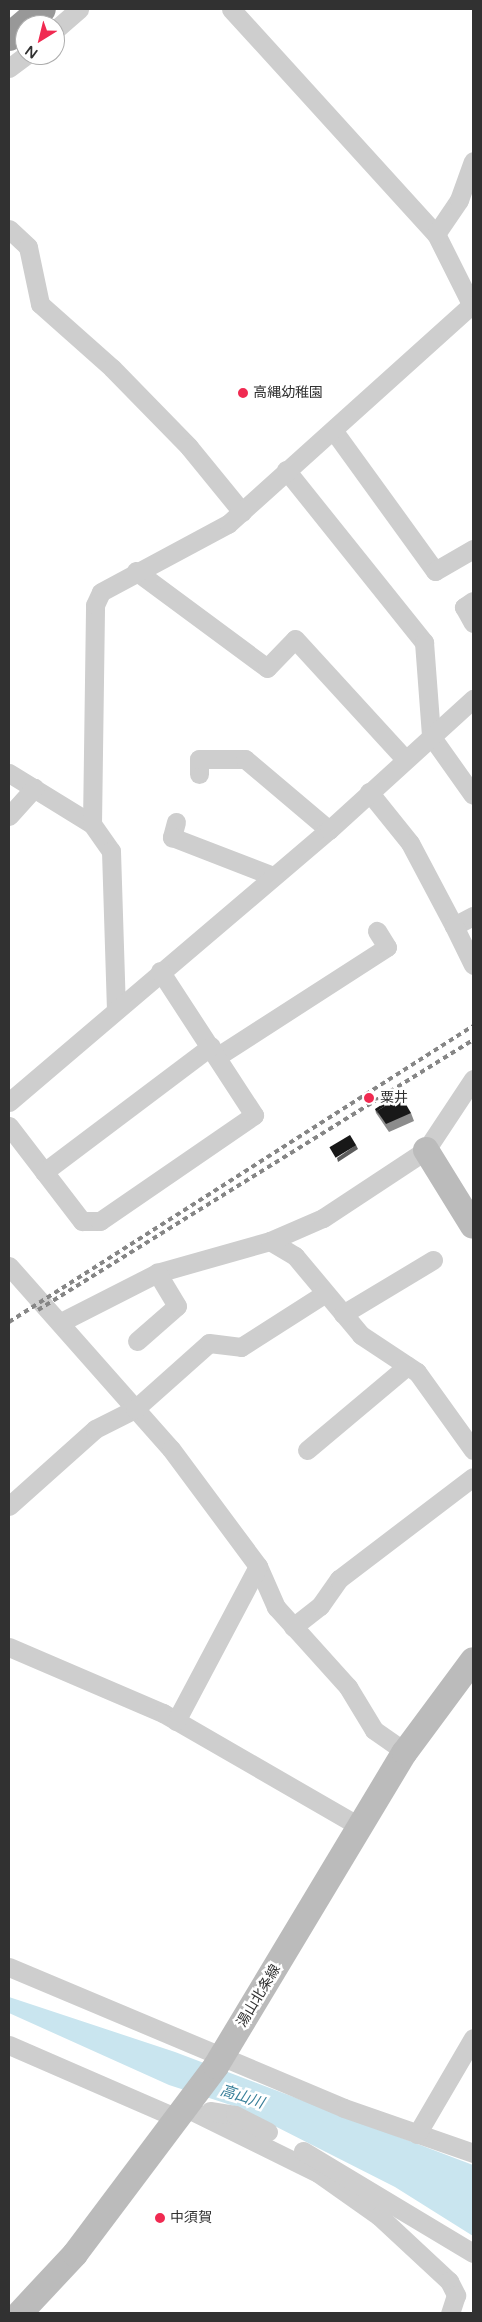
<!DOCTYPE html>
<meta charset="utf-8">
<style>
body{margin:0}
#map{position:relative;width:482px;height:2322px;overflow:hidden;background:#fff;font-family:"Varela Round","Noto Sans JP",sans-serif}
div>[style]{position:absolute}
.water>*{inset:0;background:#c9e5ef}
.street>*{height:19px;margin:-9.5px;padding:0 9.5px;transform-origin:9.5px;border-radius:9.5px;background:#cecece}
.secondary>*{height:26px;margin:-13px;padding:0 13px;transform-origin:13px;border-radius:13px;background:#bbb}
.highway>*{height:28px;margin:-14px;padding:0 14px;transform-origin:14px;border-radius:14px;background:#989898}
.rail>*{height:4px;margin-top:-2px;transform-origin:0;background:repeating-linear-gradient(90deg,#868686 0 5px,transparent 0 9px)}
.wall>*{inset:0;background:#8c8c8c}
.shaded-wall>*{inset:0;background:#5d5d5d}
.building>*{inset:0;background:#181818;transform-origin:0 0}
.dots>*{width:14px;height:14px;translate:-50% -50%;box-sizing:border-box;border:2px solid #fff;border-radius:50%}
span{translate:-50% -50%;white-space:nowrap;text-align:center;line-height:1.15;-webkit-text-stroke:5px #fff;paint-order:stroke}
.poi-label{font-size:14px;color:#313131}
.left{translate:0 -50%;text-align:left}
.street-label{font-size:14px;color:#313131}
.water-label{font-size:15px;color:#387f99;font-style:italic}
.frame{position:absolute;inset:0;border:10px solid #313131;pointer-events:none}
.north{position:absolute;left:15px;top:15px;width:50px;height:50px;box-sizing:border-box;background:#fff;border:1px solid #adadad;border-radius:50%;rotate:216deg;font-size:14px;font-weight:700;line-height:20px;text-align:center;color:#313131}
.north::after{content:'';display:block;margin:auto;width:18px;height:22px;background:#f02a51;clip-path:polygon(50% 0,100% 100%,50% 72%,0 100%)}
</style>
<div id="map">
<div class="water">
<div style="clip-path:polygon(9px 1997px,175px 2052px,473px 2165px,473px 2236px,395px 2187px,237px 2107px,169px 2085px,9px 2013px)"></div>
</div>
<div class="street">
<div style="left:231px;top:9px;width:304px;rotate:47.7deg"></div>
<div style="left:436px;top:234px;width:83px;rotate:63.4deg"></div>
<div style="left:55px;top:30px;width:32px;rotate:-41deg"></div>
<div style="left:9px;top:68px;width:21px;rotate:-37deg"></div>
<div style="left:9px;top:229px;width:26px;rotate:43deg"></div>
<div style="left:28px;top:247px;width:58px;rotate:78.1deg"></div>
<div style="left:40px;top:304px;width:96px;rotate:41.6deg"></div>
<div style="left:112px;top:368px;width:110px;rotate:45.7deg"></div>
<div style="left:189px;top:447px;width:84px;rotate:50.8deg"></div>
<div style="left:436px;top:234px;width:41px;rotate:-55.9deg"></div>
<div style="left:459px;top:200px;width:41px;rotate:-70.3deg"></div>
<div style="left:333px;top:430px;width:174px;rotate:54.1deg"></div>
<div style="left:435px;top:571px;width:44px;rotate:-30.1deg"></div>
<div style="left:286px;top:470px;width:221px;rotate:51.3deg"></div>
<div style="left:424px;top:642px;width:94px;rotate:85.7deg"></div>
<div style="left:431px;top:736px;width:72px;rotate:54.6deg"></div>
<div style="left:136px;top:571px;width:163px;rotate:36.5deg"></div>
<div style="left:267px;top:668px;width:40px;rotate:-46deg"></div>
<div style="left:295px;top:639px;width:163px;rotate:47.5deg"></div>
<div style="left:473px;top:601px;width:11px;rotate:146deg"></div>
<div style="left:464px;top:607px;width:18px;rotate:61deg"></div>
<div style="left:9px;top:773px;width:97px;rotate:31.6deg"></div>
<div style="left:92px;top:824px;width:33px;rotate:55deg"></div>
<div style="left:111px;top:851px;width:156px;rotate:88.2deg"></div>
<div style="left:199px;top:774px;width:15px;rotate:-90deg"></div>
<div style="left:199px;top:759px;width:46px"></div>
<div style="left:245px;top:759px;width:110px;rotate:40.2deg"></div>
<div style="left:369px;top:792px;width:65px;rotate:51.2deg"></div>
<div style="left:410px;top:843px;width:94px;rotate:62.1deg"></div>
<div style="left:454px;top:926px;width:21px;rotate:-28deg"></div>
<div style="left:9px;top:816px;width:38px;rotate:-48deg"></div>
<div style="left:176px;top:822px;width:16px;rotate:105deg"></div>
<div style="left:172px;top:837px;width:108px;rotate:21.1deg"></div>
<div style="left:92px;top:824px;width:219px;rotate:-89.2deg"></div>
<div style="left:95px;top:605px;width:14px;rotate:-65deg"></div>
<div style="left:101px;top:592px;width:144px;rotate:-28.2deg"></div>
<div style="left:228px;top:524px;width:327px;rotate:-42deg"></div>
<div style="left:454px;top:926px;width:43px;rotate:64deg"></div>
<div style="left:218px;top:1056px;width:201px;rotate:-32.8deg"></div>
<div style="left:387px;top:947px;width:19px;rotate:-122deg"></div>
<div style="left:9px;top:1102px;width:420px;rotate:-40.4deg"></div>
<div style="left:329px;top:830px;width:195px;rotate:-42.3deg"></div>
<div style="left:9px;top:1126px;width:120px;rotate:52.5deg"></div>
<div style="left:82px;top:1221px;width:18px"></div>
<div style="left:100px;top:1221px;width:187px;rotate:-34.5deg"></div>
<div style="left:254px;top:1115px;width:172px;rotate:-123.1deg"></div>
<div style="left:44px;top:1172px;width:209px;rotate:-37deg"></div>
<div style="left:270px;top:1241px;width:29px;rotate:31deg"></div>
<div style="left:295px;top:1256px;width:103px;rotate:50.1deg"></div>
<div style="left:361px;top:1335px;width:67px;rotate:33.5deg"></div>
<div style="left:417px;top:1372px;width:96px;rotate:54.3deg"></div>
<div style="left:9px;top:1266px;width:244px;rotate:48.5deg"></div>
<div style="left:171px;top:1449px;width:146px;rotate:53.4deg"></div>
<div style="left:258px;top:1566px;width:45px;rotate:66.3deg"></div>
<div style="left:276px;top:1607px;width:108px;rotate:48deg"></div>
<div style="left:348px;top:1687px;width:50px;rotate:58.8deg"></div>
<div style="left:374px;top:1730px;width:38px;rotate:35deg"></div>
<div style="left:343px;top:1314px;width:105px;rotate:-31deg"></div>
<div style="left:61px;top:1322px;width:108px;rotate:-27deg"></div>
<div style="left:157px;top:1273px;width:117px;rotate:-15.8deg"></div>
<div style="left:270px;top:1241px;width:58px;rotate:-23.5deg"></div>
<div style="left:323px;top:1218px;width:123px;rotate:-33.4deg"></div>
<div style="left:426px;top:1150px;width:85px;rotate:-56.5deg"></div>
<div style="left:137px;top:1341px;width:53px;rotate:-41.2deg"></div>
<div style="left:177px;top:1306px;width:39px;rotate:-121deg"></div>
<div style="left:307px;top:1450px;width:131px;rotate:-40deg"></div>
<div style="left:9px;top:1506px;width:115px;rotate:-41.8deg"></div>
<div style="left:95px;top:1429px;width:45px;rotate:-26.6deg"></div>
<div style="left:135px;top:1409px;width:99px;rotate:-41.7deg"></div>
<div style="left:209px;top:1343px;width:32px;rotate:7deg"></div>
<div style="left:241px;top:1347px;width:98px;rotate:-32.6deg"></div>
<div style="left:293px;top:1627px;width:34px;rotate:-38deg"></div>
<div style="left:320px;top:1606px;width:33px;rotate:-55deg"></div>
<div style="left:339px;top:1579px;width:168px;rotate:-37.3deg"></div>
<div style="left:9px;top:1647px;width:168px;rotate:23.2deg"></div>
<div style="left:163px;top:1713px;width:226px;rotate:30deg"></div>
<div style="left:176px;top:1721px;width:175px;rotate:-62.1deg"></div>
<div style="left:9px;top:1967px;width:363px;rotate:22.8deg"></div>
<div style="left:344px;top:2108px;width:137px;rotate:19.2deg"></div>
<div style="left:9px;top:2045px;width:185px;rotate:23.5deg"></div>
<div style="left:186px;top:2108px;width:147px;rotate:26.2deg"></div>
<div style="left:318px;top:2173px;width:75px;rotate:35.2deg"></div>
<div style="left:379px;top:2216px;width:96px;rotate:42.9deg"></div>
<div style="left:449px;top:2281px;width:16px;rotate:63deg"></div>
<div style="left:456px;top:2295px;width:19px;rotate:108deg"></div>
<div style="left:210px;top:2111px;width:25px;rotate:9deg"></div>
<div style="left:235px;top:2115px;width:37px;rotate:27deg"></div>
<div style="left:417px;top:2134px;width:111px;rotate:-59.7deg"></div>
<div style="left:303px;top:2151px;width:198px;rotate:31deg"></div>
</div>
<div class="secondary">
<div style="left:426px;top:1150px;width:89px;rotate:58.3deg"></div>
<div style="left:20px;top:2313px;width:81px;rotate:-47deg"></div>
<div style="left:75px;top:2254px;width:235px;rotate:-53.1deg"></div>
<div style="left:216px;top:2066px;width:366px;rotate:-59deg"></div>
<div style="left:405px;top:1752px;width:114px;rotate:-53.5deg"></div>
</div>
<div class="highway">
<div style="left:9px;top:37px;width:43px;rotate:-40.3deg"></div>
</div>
<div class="rail">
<div style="left:38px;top:1310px;width:512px;rotate:-31.83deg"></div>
<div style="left:9px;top:1322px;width:550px;rotate:-32.54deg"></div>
</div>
<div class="wall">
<div style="clip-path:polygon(375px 1109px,411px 1113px,414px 1121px,389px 1132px,376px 1113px)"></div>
</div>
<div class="shaded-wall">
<div style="clip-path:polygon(356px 1145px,358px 1149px,338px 1162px,337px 1158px)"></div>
</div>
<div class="building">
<div style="clip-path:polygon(398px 1094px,400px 1097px,377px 1111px,379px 1115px,375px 1109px)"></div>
<div style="clip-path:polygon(401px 1096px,411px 1113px,386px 1124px,377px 1111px)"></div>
<div style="left:350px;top:1135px;width:12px;height:24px;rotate:59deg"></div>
</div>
<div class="dots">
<div style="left:243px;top:393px;background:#f02a51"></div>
<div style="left:369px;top:1098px;background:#f02a51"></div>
<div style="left:160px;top:2218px;background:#f02a51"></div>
</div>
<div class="poi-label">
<span class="left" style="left:253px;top:393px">高縄幼稚園</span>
<span class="left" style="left:380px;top:1098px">粟井</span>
<span class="left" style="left:170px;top:2218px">中須賀</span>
</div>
<div class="street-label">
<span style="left:259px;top:1996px;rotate:-59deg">湯山北条線</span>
</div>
<div class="water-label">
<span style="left:242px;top:2097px;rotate:18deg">高山川</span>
</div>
<div class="frame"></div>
<div class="north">N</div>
</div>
